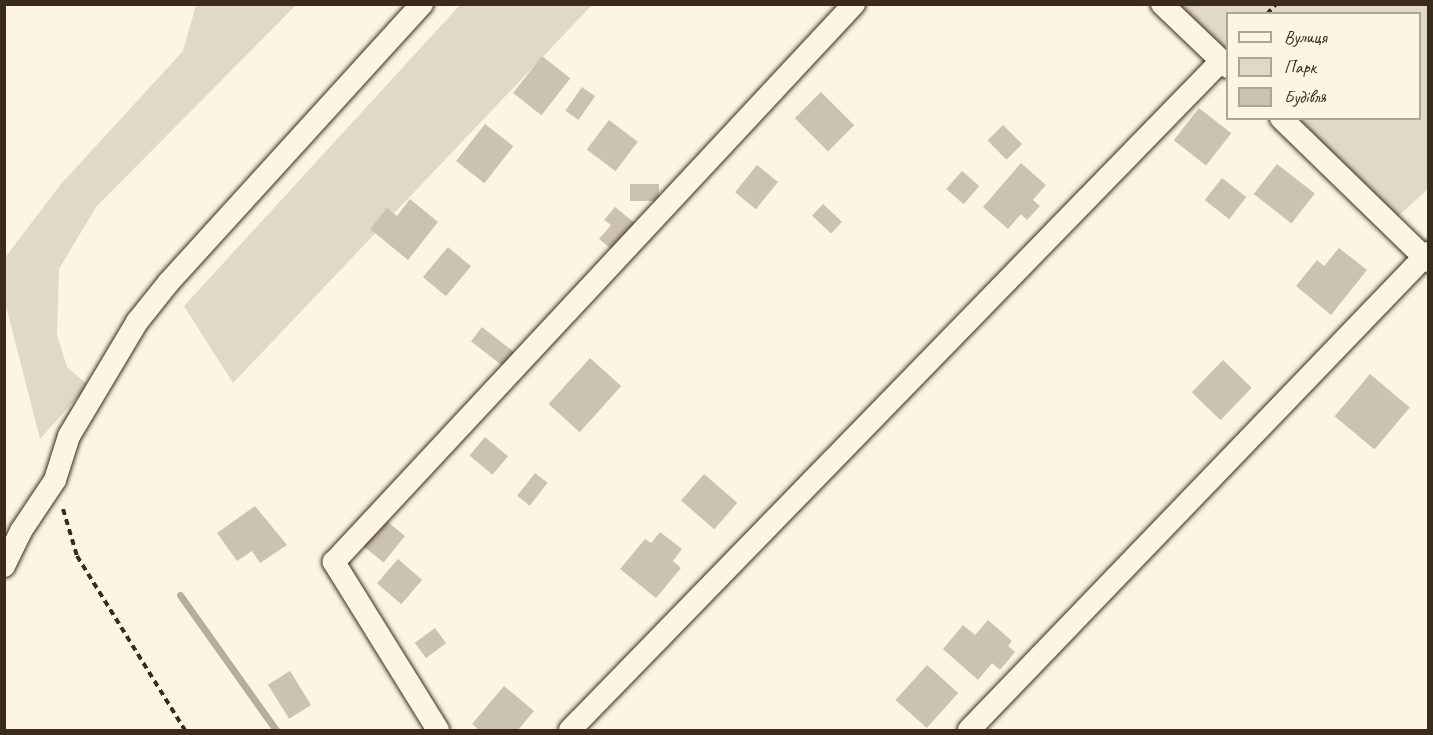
<!DOCTYPE html>
<meta charset="utf-8">
<style>
body{margin:0}
#map{position:relative;width:1433px;height:735px;overflow:hidden;background:#fcf5e5;font-family:Caveat,sans-serif}
div>[style]{position:absolute}
.green>*{inset:0;background:#e0d8c8}
.stream>*{height:7px;margin:-3.5px;padding:0 3.5px;transform-origin:3.5px;border-radius:3.5px;background:#b7ad9e}
.building>*{inset:0;background:#ccc2b3;transform-origin:0 0}
.path>*{height:4px;margin-top:-2px;transform-origin:0;background:repeating-linear-gradient(90deg,#3b2a1e 0 6px,transparent 0 10.5px)}
.roads{filter:drop-shadow(0 0 2px #3b2a1e) drop-shadow(0 0 2px #3b2a1e)}
.minor>*{height:22px;margin:-11px;padding:0 11px;transform-origin:11px;border-radius:11px;background:#fcf5e5}
span{translate:-50% -50%;white-space:nowrap;text-align:center;line-height:1.15;-webkit-text-stroke:4.5px #fcf5e5;paint-order:stroke}
.frame{position:absolute;inset:0;border:6px solid #3b2a1e;pointer-events:none}
.legend{position:absolute;left:1226px;top:12px;width:195px;height:108px;box-sizing:border-box;background:#fcf5e5;border:2px solid #afa495;margin:0;padding:8px 10px;list-style:none;font-size:18px;color:#3b2a1e}
.legend li{display:flex;align-items:center;gap:12px;height:30px}
.legend b{width:30px;border:2px solid #afa495}
</style>
<div id="map">
<div class="green">
<div style="clip-path:polygon(196px 5px,296px 5px,96px 207px,59px 269px,57px 335px,67px 367px,88px 385px,40px 439px,5px 302px,4px 259px,61px 184px,183px 51px)"></div>
<div style="clip-path:polygon(460px 5px,592px 5px,233px 383px,184px 306px)"></div>
<div style="clip-path:polygon(1173px 5px,1428px 5px,1428px 189px,1394px 220px,1290px 119px,1420px 118px,1420px 14px,1228px 14px,1227px 58px)"></div>
</div>
<div class="stream">
<div style="left:180px;top:595px;width:166px;rotate:54.6deg"></div>
</div>
<div class="building">
<div style="left:542px;top:56px;width:36px;height:47px;rotate:38deg"></div>
<div style="left:582px;top:87px;width:16px;height:29px;rotate:35deg"></div>
<div style="left:821px;top:92px;width:47px;height:37px;rotate:45deg"></div>
<div style="left:1199px;top:108px;width:41px;height:41px;rotate:38deg"></div>
<div style="left:609px;top:120px;width:36px;height:37px;rotate:37deg"></div>
<div style="left:485px;top:124px;width:36px;height:47px;rotate:38deg"></div>
<div style="left:1003px;top:125px;width:27px;height:22px;rotate:45deg"></div>
<div style="clip-path:polygon(1021px 163px,1046px 185px,1033px 200px,1040px 206px,1027px 220px,1021px 214px,1008px 229px,983px 207px)"></div>
<div style="left:1277px;top:164px;width:48px;height:38px;rotate:38deg"></div>
<div style="left:757px;top:165px;width:27px;height:35px;rotate:39deg"></div>
<div style="left:962px;top:171px;width:23px;height:24px;rotate:41deg"></div>
<div style="left:1222px;top:178px;width:31px;height:28px;rotate:38deg"></div>
<div style="left:630px;top:184px;width:29px;height:17px"></div>
<div style="clip-path:polygon(410px 199px,438px 222px,408px 260px,370px 229px,387px 208px,397px 216px)"></div>
<div style="left:823px;top:204px;width:26px;height:16px;rotate:43deg"></div>
<div style="clip-path:polygon(615px 207px,636px 224px,614px 251px,599px 239px,611px 225px,604px 220px)"></div>
<div style="left:448px;top:247px;width:30px;height:39px;rotate:40deg"></div>
<div style="clip-path:polygon(1339px 248px,1367px 270px,1331px 315px,1296px 286px,1317px 260px,1324px 266px)"></div>
<div style="left:482px;top:327px;width:42px;height:18px;rotate:38deg"></div>
<div style="left:590px;top:358px;width:42px;height:62px;rotate:42deg"></div>
<div style="left:1223px;top:360px;width:40px;height:45px;rotate:44deg"></div>
<div style="left:1370px;top:374px;width:52px;height:55px;rotate:40deg"></div>
<div style="left:485px;top:437px;width:30px;height:24px;rotate:40deg"></div>
<div style="left:535px;top:473px;width:16px;height:29px;rotate:38deg"></div>
<div style="left:704px;top:474px;width:44px;height:35px;rotate:41deg"></div>
<div style="clip-path:polygon(255px 506px,287px 545px,260px 563px,252px 551px,237px 561px,217px 533px)"></div>
<div style="left:384px;top:519px;width:27px;height:34px;rotate:39deg"></div>
<div style="clip-path:polygon(660px 532px,682px 549px,673px 561px,681px 568px,656px 598px,620px 569px,645px 539px,651px 543px)"></div>
<div style="left:398px;top:559px;width:32px;height:32px;rotate:41deg"></div>
<div style="clip-path:polygon(988px 620px,1012px 641px,1008px 646px,1015px 652px,1000px 670px,992px 663px,978px 680px,943px 649px,963px 625px,975px 635px)"></div>
<div style="left:435px;top:628px;width:19px;height:25px;rotate:54deg"></div>
<div style="left:927px;top:665px;width:42px;height:47px;rotate:42deg"></div>
<div style="left:290px;top:671px;width:40px;height:26px;rotate:58deg"></div>
<div style="clip-path:polygon(504px 686px,534px 711px,518px 730px,479px 730px,472px 724px)"></div>
</div>
<div class="path">
<div style="left:1267px;top:14px;width:13px;rotate:-48deg"></div>
<div style="left:63px;top:509px;width:49px;rotate:73.4deg"></div>
<div style="left:77px;top:556px;width:205px;rotate:58.2deg"></div>
</div>
<div class="roads">
<div class="minor">
<div style="left:1162px;top:4px;width:91px;rotate:43.7deg"></div>
<div style="left:1281px;top:118px;width:205px;rotate:44.2deg"></div>
<div style="left:4px;top:566px;width:39px;rotate:-64deg"></div>
<div style="left:21px;top:531px;width:61px;rotate:-56.3deg"></div>
<div style="left:55px;top:480px;width:46px;rotate:-72.3deg"></div>
<div style="left:69px;top:436px;width:133px;rotate:-59.2deg"></div>
<div style="left:137px;top:322px;width:51px;rotate:-51.3deg"></div>
<div style="left:169px;top:282px;width:376px;rotate:-47.7deg"></div>
<div style="left:438px;top:730px;width:198px;rotate:-121.8deg"></div>
<div style="left:334px;top:562px;width:763px;rotate:-47.02deg"></div>
<div style="left:570px;top:730px;width:933px;rotate:-45.78deg"></div>
<div style="left:969px;top:730px;width:662px;rotate:-46.1deg"></div>
</div>
</div>
<div class="frame"></div>
<ul class="legend">
<li><b style="height:8px;background:#fcf5e5"></b>Вулиця</li>
<li><b style="height:16px;background:#e0d8c8"></b>Парк</li>
<li><b style="height:16px;background:#ccc2b3"></b>Будівля</li>
</ul>
</div>
